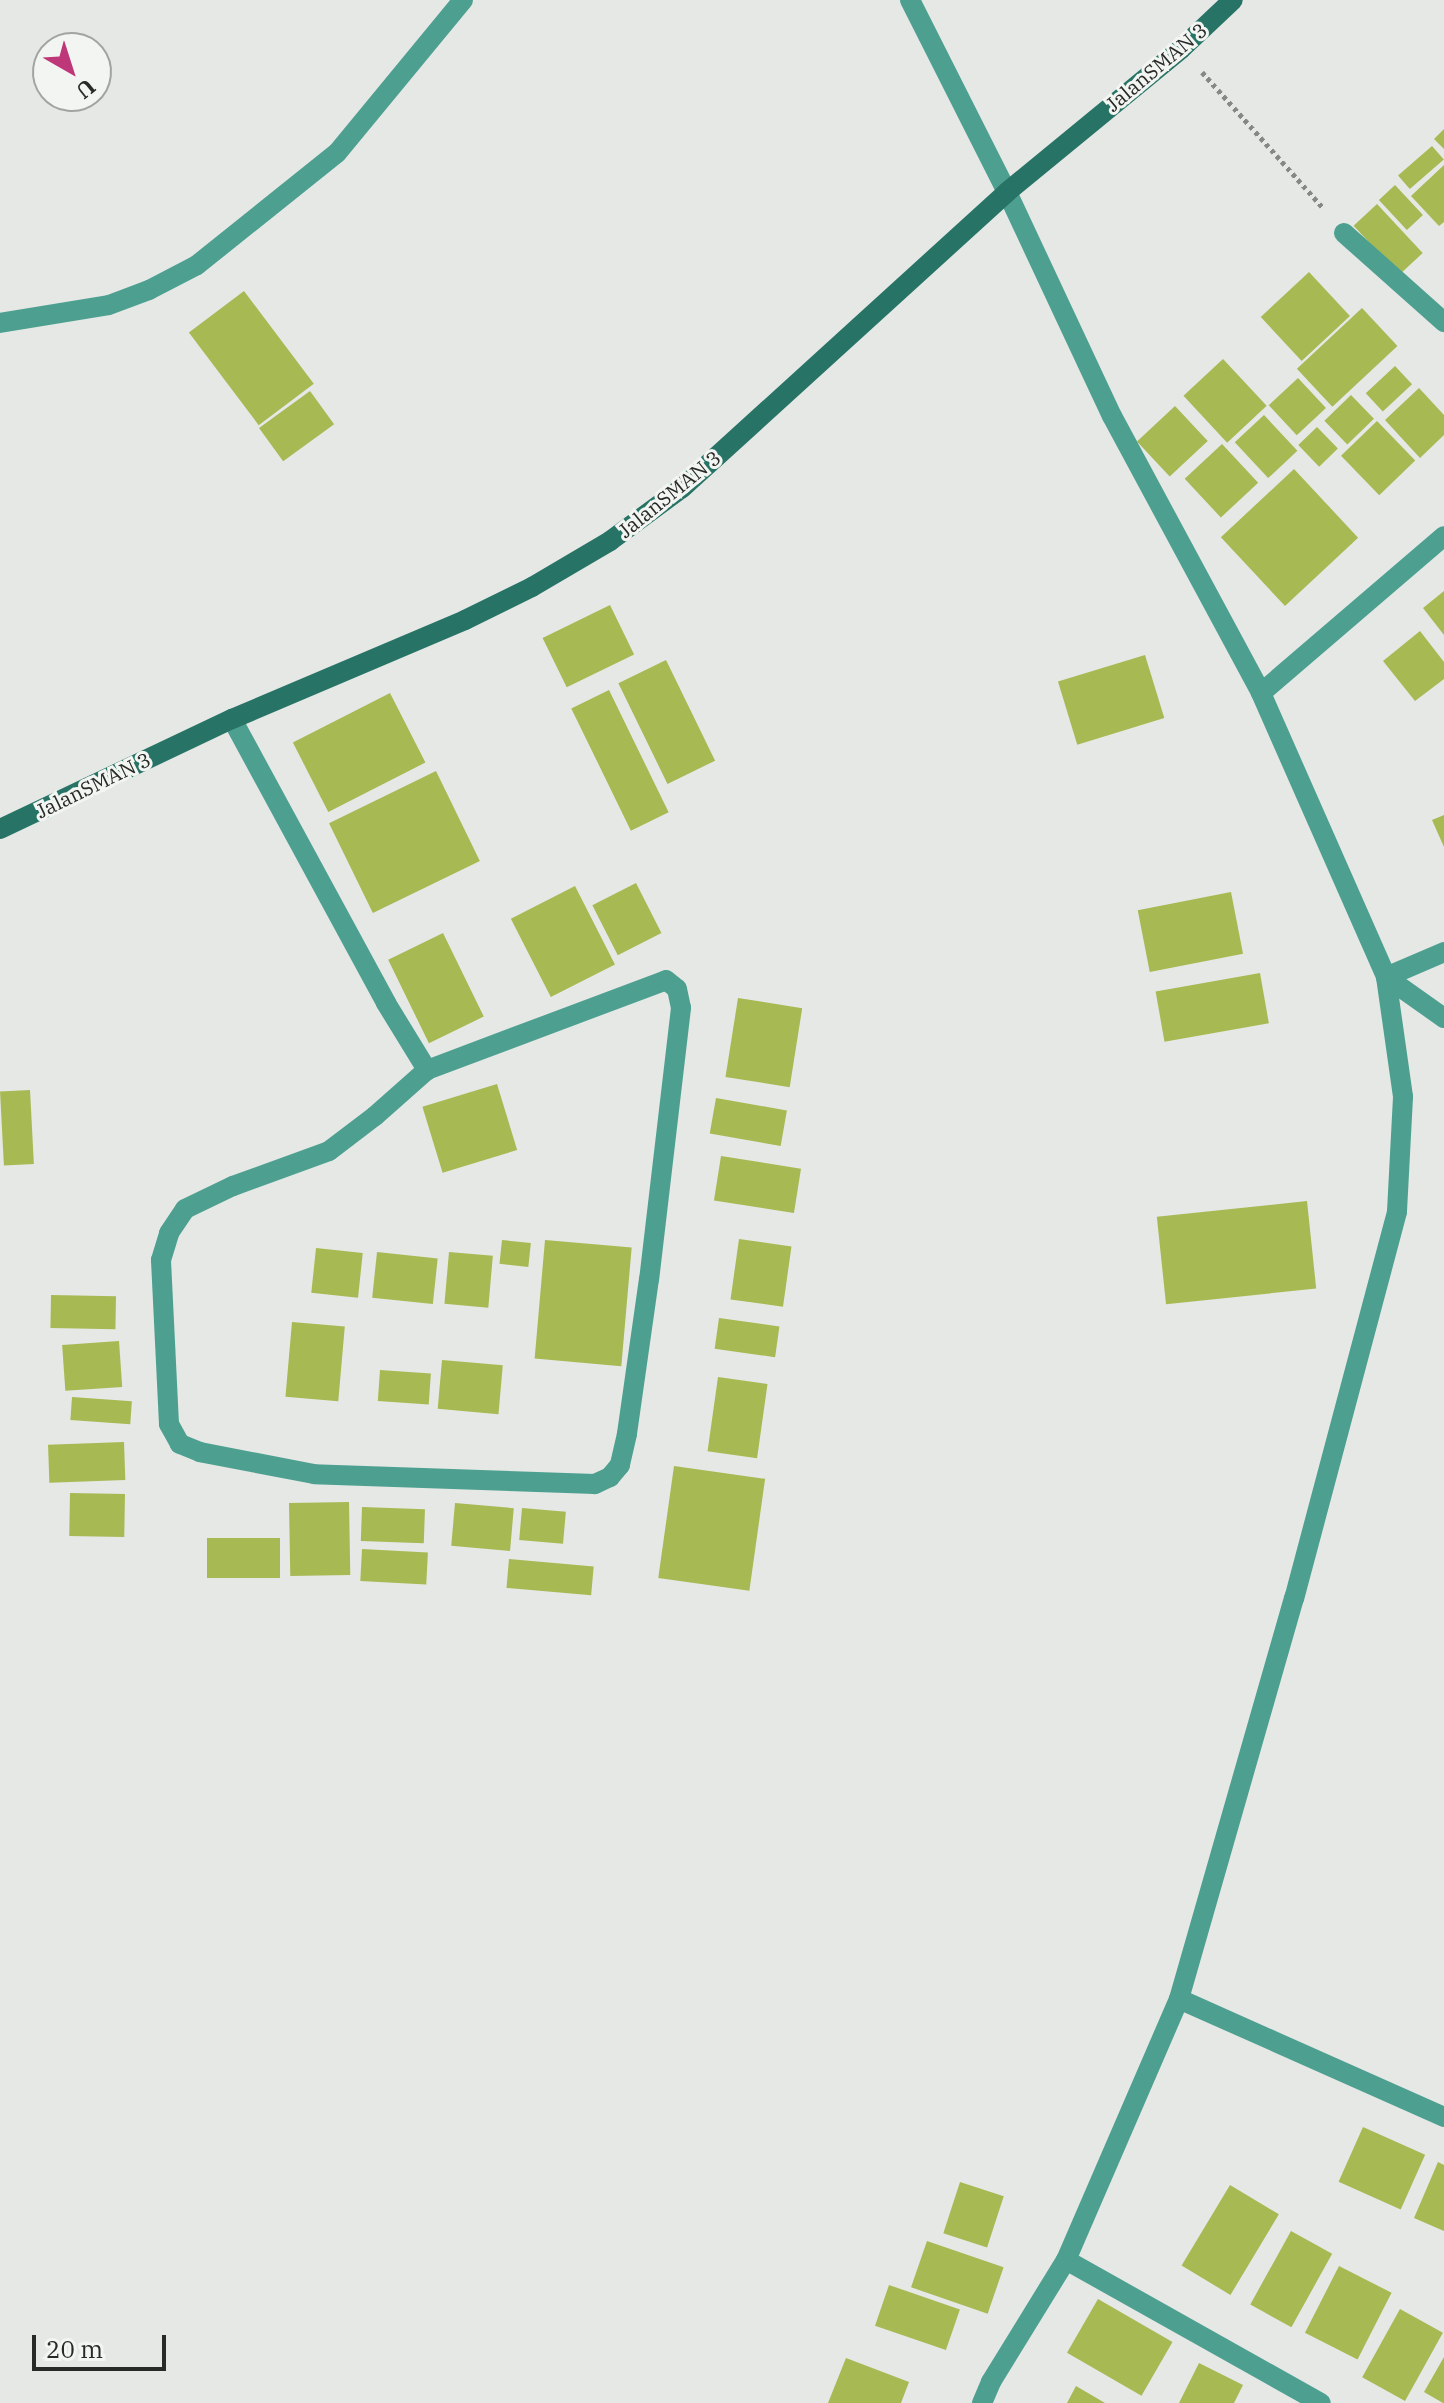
<!DOCTYPE html>
<style>
body{margin:0}
#map{position:relative;width:1444px;height:2403px;overflow:hidden;background:#e5e8e5;font-family:"IBM Plex Serif",serif}
div>[style]{position:absolute}
.building>*{inset:0;background:#a7b952;transform-origin:0 0}
.path>*{height:5px;margin-top:-2.5px;transform-origin:0;background:repeating-linear-gradient(90deg,#868886 0 4px,transparent 0 8px)}
.street>*{height:20px;margin:-10px;padding:0 10px;transform-origin:10px;border-radius:10px;background:#4da090}
.secondary>*{height:20px;margin:-10px;padding:0 10px;transform-origin:10px;border-radius:10px;background:#277466}
span{translate:-50% -50%;white-space:nowrap;text-align:center;line-height:1.15;-webkit-text-stroke:6px #f2f5f2;paint-order:stroke}
.street-label{font-size:20px;color:#282a28}
.north{position:absolute;left:32px;top:32px;width:80px;height:80px;box-sizing:border-box;background:#f2f5f2;border:2px solid #a1a4a1;border-radius:50%;rotate:141deg;font-size:22px;font-weight:700;line-height:32px;text-align:center;color:#282a28}
.north::after{content:'';display:block;margin:auto;width:28px;height:36px;background:#be3778;clip-path:polygon(50% 0,100% 100%,50% 72%,0 100%)}
.scale{position:absolute;left:32px;top:2335px;width:134px;height:36px;box-sizing:border-box;border:4px solid #282a28;border-top:0;padding-left:10px;font-size:24px;line-height:28px;white-space:nowrap;color:#282a28;-webkit-text-stroke:6px #f2f5f2;paint-order:stroke}
</style>
<div id="map">
<div class="building">
<div style="clip-path:polygon(1444px 129px,1444px 149px,1434px 139px)"></div>
<div style="left:1432px;top:146px;width:18px;height:45px;rotate:49deg"></div>
<div style="clip-path:polygon(1444px 165px,1444px 222px,1439px 226px,1411px 196px)"></div>
<div style="left:1395px;top:185px;width:41px;height:22px;rotate:47deg"></div>
<div style="left:1377px;top:204px;width:67px;height:32px;rotate:47deg"></div>
<div style="left:1309px;top:272px;width:60px;height:66px;rotate:47deg"></div>
<div style="left:244px;top:291px;width:116px;height:69px;rotate:53deg"></div>
<div style="left:1362px;top:308px;width:52px;height:89px;rotate:47deg"></div>
<div style="left:1223px;top:359px;width:64px;height:54px;rotate:47deg"></div>
<div style="left:1395px;top:366px;width:25px;height:40px;rotate:47deg"></div>
<div style="left:1298px;top:378px;width:41px;height:40px;rotate:47deg"></div>
<div style="clip-path:polygon(1419px 388px,1444px 415px,1444px 435px,1420px 458px,1385px 420px)"></div>
<div style="left:310px;top:391px;width:41px;height:63px;rotate:54deg"></div>
<div style="left:1351px;top:395px;width:33px;height:37px;rotate:46deg"></div>
<div style="left:1175px;top:406px;width:48px;height:52px;rotate:47deg"></div>
<div style="left:1264px;top:415px;width:49px;height:40px;rotate:47deg"></div>
<div style="left:1377px;top:421px;width:55px;height:50px;rotate:46deg"></div>
<div style="left:1317px;top:427px;width:30px;height:26px;rotate:46deg"></div>
<div style="left:1222px;top:444px;width:53px;height:51px;rotate:47deg"></div>
<div style="left:1294px;top:469px;width:94px;height:100px;rotate:47deg"></div>
<div style="clip-path:polygon(1444px 591px,1444px 635px,1423px 608px)"></div>
<div style="left:610px;top:605px;width:55px;height:75px;rotate:64deg"></div>
<div style="clip-path:polygon(1420px 631px,1444px 662px,1444px 679px,1415px 701px,1383px 661px)"></div>
<div style="left:1145px;top:655px;width:66px;height:91px;rotate:73deg"></div>
<div style="left:666px;top:660px;width:112px;height:53px;rotate:64deg"></div>
<div style="left:609px;top:690px;width:136px;height:42px;rotate:64deg"></div>
<div style="left:390px;top:693px;width:78px;height:109px;rotate:63deg"></div>
<div style="left:436px;top:771px;width:100px;height:119px;rotate:64deg"></div>
<div style="clip-path:polygon(1444px 815px,1444px 847px,1432px 820px)"></div>
<div style="left:636px;top:883px;width:56px;height:49px;rotate:63deg"></div>
<div style="left:575px;top:886px;width:88px;height:72px;rotate:63deg"></div>
<div style="left:1231px;top:892px;width:63px;height:95px;rotate:79deg"></div>
<div style="left:443px;top:933px;width:93px;height:61px;rotate:64deg"></div>
<div style="left:1260px;top:973px;width:51px;height:106px;rotate:80deg"></div>
<div style="left:738px;top:998px;width:65px;height:80px;rotate:9deg"></div>
<div style="left:497px;top:1084px;width:69px;height:78px;rotate:73deg"></div>
<div style="left:30px;top:1090px;width:74px;height:30px;rotate:87deg"></div>
<div style="left:716px;top:1098px;width:72px;height:36px;rotate:10deg"></div>
<div style="left:721px;top:1156px;width:81px;height:45px;rotate:9deg"></div>
<div style="left:1307px;top:1201px;width:88px;height:151px;rotate:84deg"></div>
<div style="left:739px;top:1239px;width:53px;height:61px;rotate:8deg"></div>
<div style="left:502px;top:1240px;width:29px;height:24px;rotate:6deg"></div>
<div style="left:545px;top:1240px;width:87px;height:119px;rotate:5deg"></div>
<div style="left:316px;top:1248px;width:47px;height:45px;rotate:6deg"></div>
<div style="left:377px;top:1252px;width:61px;height:46px;rotate:6deg"></div>
<div style="left:449px;top:1252px;width:44px;height:52px;rotate:5deg"></div>
<div style="left:51px;top:1295px;width:65px;height:33px;rotate:1deg"></div>
<div style="left:719px;top:1318px;width:61px;height:31px;rotate:8deg"></div>
<div style="left:292px;top:1322px;width:53px;height:75px;rotate:5deg"></div>
<div style="left:119px;top:1341px;width:46px;height:57px;rotate:86deg"></div>
<div style="left:442px;top:1360px;width:61px;height:49px;rotate:5deg"></div>
<div style="left:380px;top:1370px;width:51px;height:31px;rotate:4deg"></div>
<div style="left:718px;top:1377px;width:50px;height:75px;rotate:8deg"></div>
<div style="left:72px;top:1397px;width:60px;height:23px;rotate:4deg"></div>
<div style="left:124px;top:1442px;width:38px;height:76px;rotate:88deg"></div>
<div style="left:674px;top:1466px;width:92px;height:113px;rotate:8deg"></div>
<div style="left:70px;top:1493px;width:55px;height:43px;rotate:1deg"></div>
<div style="left:349px;top:1502px;width:73px;height:60px;rotate:89deg"></div>
<div style="left:455px;top:1503px;width:59px;height:43px;rotate:5deg"></div>
<div style="left:362px;top:1507px;width:63px;height:34px;rotate:2deg"></div>
<div style="left:522px;top:1508px;width:44px;height:32px;rotate:5deg"></div>
<div style="left:280px;top:1538px;width:40px;height:73px;rotate:90deg"></div>
<div style="left:362px;top:1549px;width:66px;height:32px;rotate:3deg"></div>
<div style="left:509px;top:1559px;width:85px;height:29px;rotate:5deg"></div>
<div style="left:1363px;top:2127px;width:68px;height:60px;rotate:24deg"></div>
<div style="clip-path:polygon(1438px 2162px,1444px 2165px,1444px 2231px,1414px 2218px)"></div>
<div style="left:960px;top:2182px;width:46px;height:54px;rotate:18deg"></div>
<div style="left:1230px;top:2185px;width:57px;height:94px;rotate:31deg"></div>
<div style="left:1291px;top:2231px;width:47px;height:84px;rotate:29deg"></div>
<div style="left:927px;top:2241px;width:81px;height:49px;rotate:19deg"></div>
<div style="left:1339px;top:2266px;width:59px;height:75px;rotate:27deg"></div>
<div style="left:889px;top:2285px;width:75px;height:43px;rotate:19deg"></div>
<div style="left:1098px;top:2299px;width:86px;height:62px;rotate:30deg"></div>
<div style="left:1400px;top:2309px;width:49px;height:78px;rotate:29deg"></div>
<div style="clip-path:polygon(1444px 2357px,1444px 2403px,1443px 2403px,1424px 2392px)"></div>
<div style="clip-path:polygon(846px 2358px,909px 2382px,901px 2403px,828px 2403px)"></div>
<div style="clip-path:polygon(1199px 2363px,1243px 2385px,1234px 2403px,1179px 2403px)"></div>
<div style="clip-path:polygon(1076px 2386px,1105px 2403px,1067px 2403px)"></div>
</div>
<div class="path">
<div style="left:1202px;top:72px;width:182px;rotate:48.3deg"></div>
</div>
<div class="street">
<div style="left:910px;top:0;width:215px;rotate:63.2deg"></div>
<div style="left:1007px;top:192px;width:247px;rotate:64.9deg"></div>
<div style="left:1112px;top:416px;width:315px;rotate:61.7deg"></div>
<div style="left:1261px;top:693px;width:310px;rotate:66.2deg"></div>
<div style="left:1386px;top:977px;width:121px;rotate:81.9deg"></div>
<div style="left:1403px;top:1097px;width:115px;rotate:93deg"></div>
<div style="left:1397px;top:1212px;width:400px;rotate:104.9deg"></div>
<div style="left:1294px;top:1598px;width:417px;rotate:106deg"></div>
<div style="left:1179px;top:1999px;width:284px;rotate:113.4deg"></div>
<div style="left:1066px;top:2260px;width:143px;rotate:121.6deg"></div>
<div style="left:991px;top:2382px;width:23px;rotate:113deg"></div>
<div style="left:1344px;top:233px;width:134px;rotate:41.7deg"></div>
<div style="left:0;top:323px;width:110px;rotate:-9.4deg"></div>
<div style="left:109px;top:305px;width:43px;rotate:-20.6deg"></div>
<div style="left:149px;top:290px;width:54px;rotate:-27.5deg"></div>
<div style="left:197px;top:265px;width:179px;rotate:-38.7deg"></div>
<div style="left:337px;top:153px;width:198px;rotate:-50.5deg"></div>
<div style="left:1261px;top:693px;width:241px;rotate:-40.6deg"></div>
<div style="left:232px;top:719px;width:323px;rotate:61.5deg"></div>
<div style="left:386px;top:1003px;width:79px;rotate:58.5deg"></div>
<div style="left:1386px;top:977px;width:71px;rotate:35.3deg"></div>
<div style="left:1386px;top:977px;width:63px;rotate:-23.3deg"></div>
<div style="left:666px;top:980px;width:14px;rotate:39deg"></div>
<div style="left:677px;top:989px;width:19px;rotate:78deg"></div>
<div style="left:681px;top:1008px;width:273px;rotate:96.7deg"></div>
<div style="left:649px;top:1279px;width:157px;rotate:98.1deg"></div>
<div style="left:627px;top:1434px;width:32px;rotate:103deg"></div>
<div style="left:620px;top:1465px;width:16px;rotate:130deg"></div>
<div style="left:610px;top:1477px;width:17px;rotate:155deg"></div>
<div style="left:595px;top:1484px;width:281px;rotate:-178deg"></div>
<div style="left:314px;top:1474px;width:116px;rotate:-169.1deg"></div>
<div style="left:200px;top:1452px;width:22px;rotate:-158deg"></div>
<div style="left:180px;top:1444px;width:23px;rotate:-119deg"></div>
<div style="left:169px;top:1424px;width:164px;rotate:-92.8deg"></div>
<div style="left:161px;top:1260px;width:28px;rotate:-73deg"></div>
<div style="left:169px;top:1233px;width:29px;rotate:-56deg"></div>
<div style="left:185px;top:1209px;width:53px;rotate:-25.6deg"></div>
<div style="left:233px;top:1186px;width:102px;rotate:-20deg"></div>
<div style="left:329px;top:1151px;width:58px;rotate:-37.3deg"></div>
<div style="left:375px;top:1116px;width:69px;rotate:-41.5deg"></div>
<div style="left:427px;top:1070px;width:255px;rotate:-20.6deg"></div>
<div style="left:1179px;top:1999px;width:290px;rotate:24deg"></div>
<div style="left:1066px;top:2260px;width:292px;rotate:29.3deg"></div>
</div>
<div class="secondary">
<div style="left:0;top:829px;width:257px;rotate:-25.4deg"></div>
<div style="left:232px;top:719px;width:253px;rotate:-23deg"></div>
<div style="left:465px;top:620px;width:75px;rotate:-26.2deg"></div>
<div style="left:532px;top:587px;width:91px;rotate:-30.5deg"></div>
<div style="left:610px;top:541px;width:89px;rotate:-36.4deg"></div>
<div style="left:682px;top:488px;width:440px;rotate:-42.3deg"></div>
<div style="left:1007px;top:192px;width:225px;rotate:-39.4deg"></div>
<div style="left:1181px;top:49px;width:71px;rotate:-43.3deg"></div>
</div>
<div class="street-label">
<span style="left:1156px;top:67px;rotate:-40deg">JalanSMAN 3</span>
<span style="left:669px;top:494px;rotate:-39deg">JalanSMAN 3</span>
<span style="left:93px;top:785px;rotate:-26deg">JalanSMAN 3</span>
</div>
<div class="north">U</div>
<div class="scale">20 m</div>
</div>
